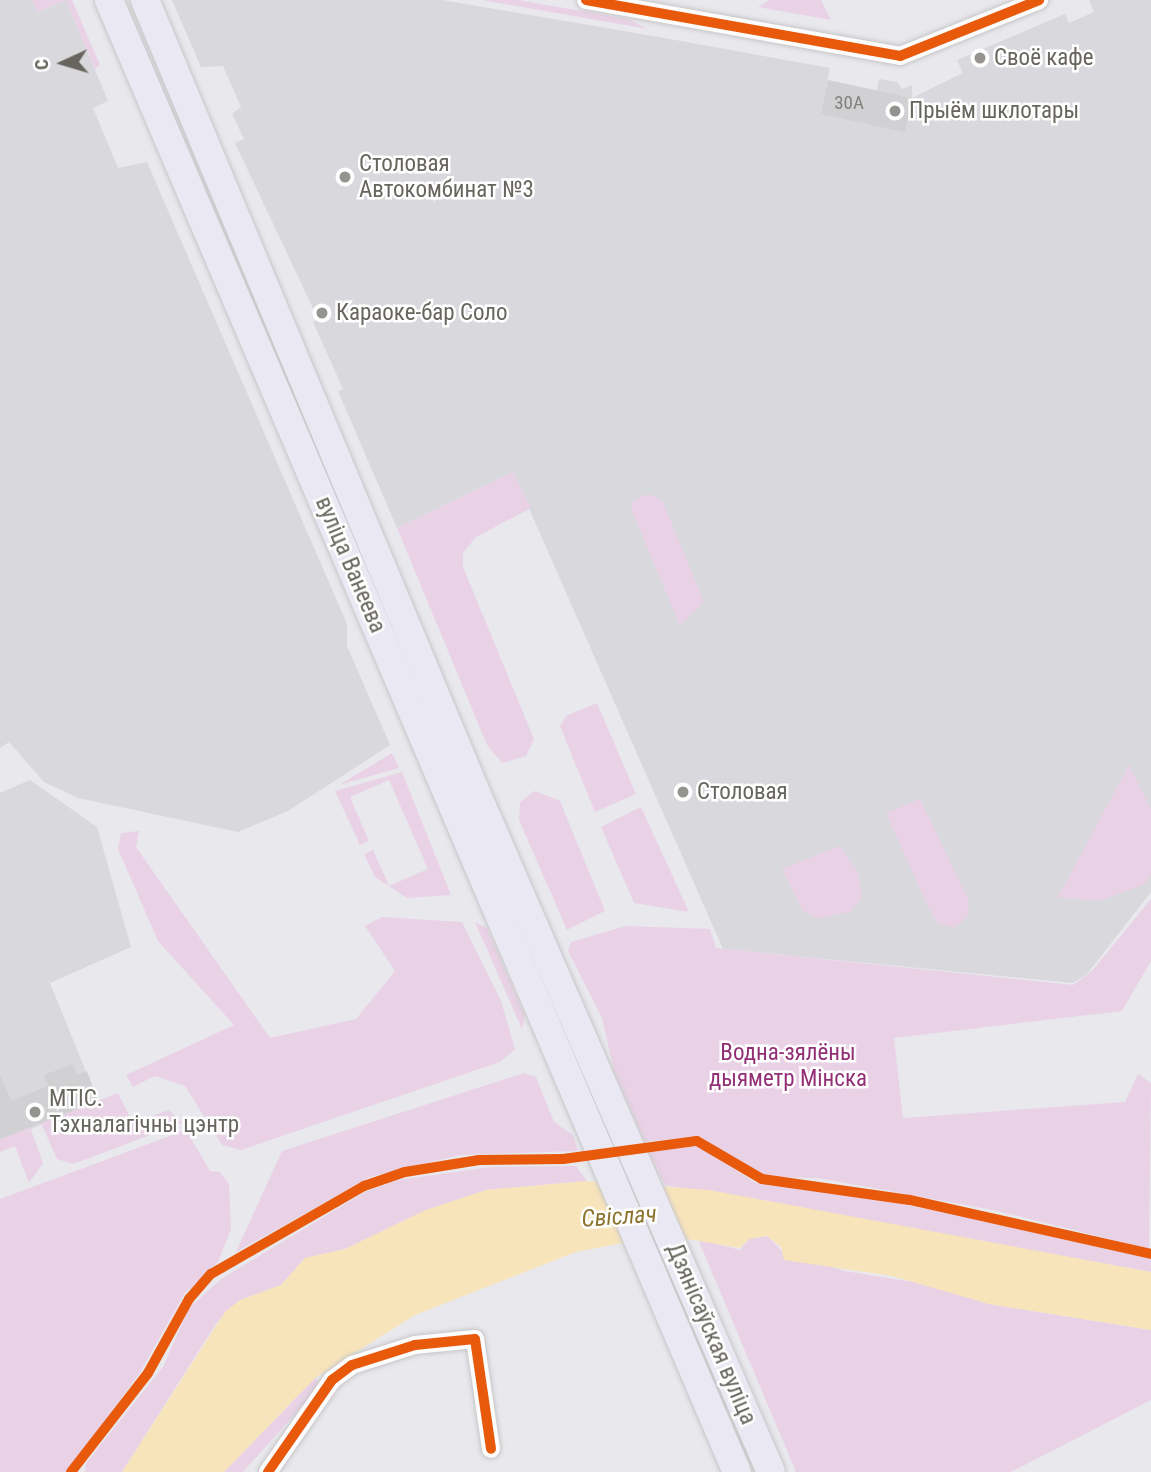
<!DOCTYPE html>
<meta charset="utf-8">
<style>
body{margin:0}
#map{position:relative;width:1151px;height:1472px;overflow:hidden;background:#e8e8ed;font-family:"Roboto Condensed",sans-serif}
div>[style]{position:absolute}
.industrial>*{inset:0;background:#d8d8dd}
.green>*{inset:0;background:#e9d2e6}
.water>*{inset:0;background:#f8e4bb}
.building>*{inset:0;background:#d1d1d4;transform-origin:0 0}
.roads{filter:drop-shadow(0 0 2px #c7c7c8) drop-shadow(0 0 2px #c7c7c8)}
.minor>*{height:18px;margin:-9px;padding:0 9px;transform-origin:9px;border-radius:9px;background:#fcfcfc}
.primary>*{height:28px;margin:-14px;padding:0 14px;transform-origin:14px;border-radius:14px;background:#e9e8f3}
.cycleway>*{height:10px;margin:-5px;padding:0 5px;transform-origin:5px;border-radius:5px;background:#e8590c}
.dots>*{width:19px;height:19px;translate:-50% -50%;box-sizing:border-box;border:4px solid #fff;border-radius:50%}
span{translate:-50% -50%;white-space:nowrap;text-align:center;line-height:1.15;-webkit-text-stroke:5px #fff;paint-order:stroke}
.number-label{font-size:19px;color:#82817c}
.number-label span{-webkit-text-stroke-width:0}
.poi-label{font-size:23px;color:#67655d}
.left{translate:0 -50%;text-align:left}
.street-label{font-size:23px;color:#67655d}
.park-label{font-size:23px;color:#923076}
.water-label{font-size:24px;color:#8c742e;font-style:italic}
.north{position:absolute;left:28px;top:28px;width:70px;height:70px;-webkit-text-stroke:5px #fff;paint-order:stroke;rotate:266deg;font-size:19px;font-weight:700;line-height:28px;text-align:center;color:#67655d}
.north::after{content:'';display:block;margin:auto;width:24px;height:32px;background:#67655d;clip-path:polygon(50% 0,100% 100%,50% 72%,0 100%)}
</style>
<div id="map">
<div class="industrial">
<div style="clip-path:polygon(0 0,32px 0,38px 12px,66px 0,108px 101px,93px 108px,118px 168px,147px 162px,347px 624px,347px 646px,390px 745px,288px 811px,238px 832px,78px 798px,44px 782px,9px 742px,0 748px)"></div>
<div style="clip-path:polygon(172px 0,442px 0,659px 37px,830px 68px,821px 114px,871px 125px,879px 79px,897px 82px,902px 89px,912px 85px,912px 98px,963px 73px,957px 60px,1065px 14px,1069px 23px,1094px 12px,1089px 0,1151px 0,1151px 892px,1087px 974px,1073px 983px,723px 949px,513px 472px,397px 528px,338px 391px,343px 389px,313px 322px,318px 319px,235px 143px,244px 139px,232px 114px,241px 107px,234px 91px,223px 66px,201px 67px)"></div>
<div style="clip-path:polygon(30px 780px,97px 827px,131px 947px,50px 983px,98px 1101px,0 1142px,0 793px)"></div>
</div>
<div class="green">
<div style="clip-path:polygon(32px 0,72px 0,100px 65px,95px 69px,66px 0,37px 12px)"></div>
<div style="clip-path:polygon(482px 0,518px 0,628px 19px,648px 29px)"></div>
<div style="clip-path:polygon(770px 0,821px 0,831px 20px,758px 7px)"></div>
<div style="clip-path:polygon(513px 472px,531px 508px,476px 537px,463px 553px,463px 567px,534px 739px,526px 756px,502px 763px,487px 745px,397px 528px)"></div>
<div style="clip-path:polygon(648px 494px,662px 500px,704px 602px,680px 626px,632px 511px,633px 501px)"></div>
<div style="clip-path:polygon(597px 703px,636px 794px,595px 812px,560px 726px,566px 716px)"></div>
<div style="clip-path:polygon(392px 753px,399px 768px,339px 785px)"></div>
<div style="clip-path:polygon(1129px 765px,1151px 809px,1151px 875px,1143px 885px,1099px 901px,1058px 897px)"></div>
<div style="clip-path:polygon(402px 772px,451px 895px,407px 898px,375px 877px,364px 854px,373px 850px,389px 886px,428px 869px,389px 780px,350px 797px,369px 841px,360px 845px,335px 791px)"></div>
<div style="clip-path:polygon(535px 791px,560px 801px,605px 911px,567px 930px,519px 820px,520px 802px)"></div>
<div style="clip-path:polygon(920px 799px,969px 901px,968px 916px,954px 928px,938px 923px,929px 909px,886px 813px)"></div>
<div style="clip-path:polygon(641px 807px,689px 912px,634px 903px,601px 827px)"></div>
<div style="clip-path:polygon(139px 831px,136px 847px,270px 1038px,356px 1019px,395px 971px,365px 926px,382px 917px,462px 922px,501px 1001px,515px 1049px,500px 1062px,241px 1150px,222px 1145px,185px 1086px,155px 1076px,133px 1087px,126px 1075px,234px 1025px,158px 941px,118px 849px,121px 833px)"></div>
<div style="clip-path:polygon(840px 846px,857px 871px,862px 896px,852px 911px,818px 919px,803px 911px,782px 869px)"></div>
<div style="clip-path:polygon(1151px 899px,1151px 961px,1122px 1011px,894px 1038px,903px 1118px,1125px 1102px,1138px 1074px,1151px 1083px,1149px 1249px,998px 1211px,819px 1178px,772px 1177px,748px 1170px,699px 1136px,645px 1142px,614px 1071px,602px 1018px,568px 951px,571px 942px,626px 926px,710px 929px,716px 948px,1073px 985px,1092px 971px)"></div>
<div style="clip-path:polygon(475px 922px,487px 928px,525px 1016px,522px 1029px)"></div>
<div style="clip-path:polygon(524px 1073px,536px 1077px,554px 1122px,573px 1135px,578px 1151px,460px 1155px,370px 1177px,236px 1252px,282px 1151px)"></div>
<div style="clip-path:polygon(118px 1093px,133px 1123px,169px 1110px,182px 1123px,73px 1164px,57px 1159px,41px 1123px)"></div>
<div style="clip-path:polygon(30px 1127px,43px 1163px,29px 1183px,15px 1146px,0 1152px,0 1139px)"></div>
<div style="clip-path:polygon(186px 1130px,210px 1171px,220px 1172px,229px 1184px,231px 1229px,218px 1262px,185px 1293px,139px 1374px,67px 1472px,0 1472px,0 1199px)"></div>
<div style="clip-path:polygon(696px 1145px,756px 1183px,804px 1185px,968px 1217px,1151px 1259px,1151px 1272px,665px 1185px,648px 1149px)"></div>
<div style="clip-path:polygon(576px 1166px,587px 1181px,486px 1190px,426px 1210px,345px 1249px,305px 1258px,281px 1285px,251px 1296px,217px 1322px,122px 1472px,85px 1472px,86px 1463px,163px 1367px,189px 1308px,221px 1279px,365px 1192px,398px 1180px,492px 1167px)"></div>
<div style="clip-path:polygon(767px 1236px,784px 1253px,845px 1271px,932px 1285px,989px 1304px,1151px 1330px,1151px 1400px,1011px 1472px,796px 1472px,698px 1239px,740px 1250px,749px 1239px)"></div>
<div style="clip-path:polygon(315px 1378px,321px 1385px,243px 1472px,224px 1472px)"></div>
</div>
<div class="water">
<div style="clip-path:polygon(587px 1181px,709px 1190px,1151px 1272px,1151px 1330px,989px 1304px,892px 1276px,784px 1260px,781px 1247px,767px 1236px,749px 1239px,740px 1248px,663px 1235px,576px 1252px,415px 1315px,315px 1378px,224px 1472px,122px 1472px,225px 1312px,240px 1300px,281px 1285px,305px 1258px,345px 1249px,426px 1210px,486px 1190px)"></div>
</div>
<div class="building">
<div style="left:828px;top:80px;width:86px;height:35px;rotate:12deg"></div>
<div style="clip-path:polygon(73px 1064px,77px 1075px,87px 1071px,98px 1101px,0 1139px,0 1074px,11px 1101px,48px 1086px,44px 1075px)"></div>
</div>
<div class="roads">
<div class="minor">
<div style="left:586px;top:0;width:319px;rotate:10.1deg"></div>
<div style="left:900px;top:56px;width:150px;rotate:-21.9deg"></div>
<div style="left:268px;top:1472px;width:112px;rotate:-55.2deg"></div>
<div style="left:332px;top:1380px;width:25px;rotate:-37deg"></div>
<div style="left:352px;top:1365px;width:66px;rotate:-17.6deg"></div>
<div style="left:415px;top:1345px;width:60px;rotate:-5.7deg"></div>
<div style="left:475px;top:1339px;width:111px;rotate:81.7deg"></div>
</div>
<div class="primary">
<div style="left:109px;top:0;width:1600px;rotate:66.9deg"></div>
<div style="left:145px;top:0;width:856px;rotate:67.33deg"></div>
<div style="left:475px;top:790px;width:743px;rotate:66.54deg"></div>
</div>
</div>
<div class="cycleway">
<div style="left:586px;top:0;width:319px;rotate:10.1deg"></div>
<div style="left:900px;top:56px;width:150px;rotate:-21.9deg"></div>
<div style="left:71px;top:1472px;width:125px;rotate:-52.1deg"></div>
<div style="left:148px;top:1373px;width:85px;rotate:-61deg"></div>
<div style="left:189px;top:1299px;width:33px;rotate:-49deg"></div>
<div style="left:211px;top:1274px;width:177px;rotate:-29.9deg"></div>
<div style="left:364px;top:1186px;width:43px;rotate:-18.9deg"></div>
<div style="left:405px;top:1172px;width:75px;rotate:-9.2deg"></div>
<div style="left:479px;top:1160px;width:84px;rotate:-0.7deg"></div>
<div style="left:563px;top:1159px;width:135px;rotate:-7.7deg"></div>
<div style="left:697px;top:1141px;width:75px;rotate:30.3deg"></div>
<div style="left:762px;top:1179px;width:149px;rotate:8.1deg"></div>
<div style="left:910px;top:1200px;width:247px;rotate:12.6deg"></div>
<div style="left:268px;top:1472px;width:112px;rotate:-55.2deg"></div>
<div style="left:332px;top:1380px;width:25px;rotate:-37deg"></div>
<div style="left:352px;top:1365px;width:66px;rotate:-17.6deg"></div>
<div style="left:415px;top:1345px;width:60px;rotate:-5.7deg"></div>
<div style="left:475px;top:1339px;width:111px;rotate:81.7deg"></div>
</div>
<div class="dots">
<div style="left:980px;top:58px;background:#94938f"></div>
<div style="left:895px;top:111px;background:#94938f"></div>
<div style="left:345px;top:177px;background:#94938f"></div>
<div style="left:322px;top:313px;background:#94938f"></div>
<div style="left:683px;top:792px;background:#94938f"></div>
<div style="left:35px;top:1112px;background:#94938f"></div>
</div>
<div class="number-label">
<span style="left:849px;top:103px">30А</span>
</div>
<div class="poi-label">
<span class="left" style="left:994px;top:58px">Своё кафе</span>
<span class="left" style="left:909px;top:111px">Прыём шклотары</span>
<span class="left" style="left:359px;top:177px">Столовая<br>Автокомбинат №3</span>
<span class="left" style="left:336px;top:313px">Караоке-бар Соло</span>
<span class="left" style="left:697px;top:792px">Столовая</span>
<span class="left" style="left:49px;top:1112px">МТІС.<br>Тэхналагічны цэнтр</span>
</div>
<div class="street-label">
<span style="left:350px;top:565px;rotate:67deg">вуліца Ванеева</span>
<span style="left:711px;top:1334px;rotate:67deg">Дзянісаўская вуліца</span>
</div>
<div class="park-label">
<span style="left:788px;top:1066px">Водна-зялёны<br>дыяметр Мінска</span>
</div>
<div class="water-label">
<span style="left:619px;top:1217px;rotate:-4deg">Свіслач</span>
</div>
<div class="north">С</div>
</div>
